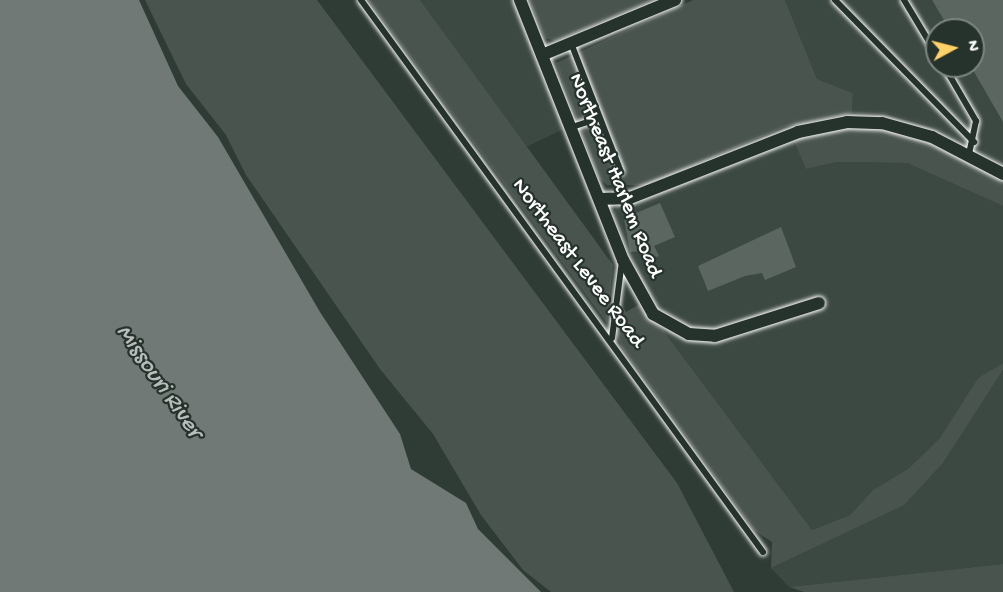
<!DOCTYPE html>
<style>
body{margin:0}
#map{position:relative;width:1003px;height:592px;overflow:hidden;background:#2f3b35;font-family:"Gochi Hand",sans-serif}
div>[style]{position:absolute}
.built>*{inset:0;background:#3c4842}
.green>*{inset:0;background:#4a544f}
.water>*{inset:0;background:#707975}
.building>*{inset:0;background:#5b6661}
.roads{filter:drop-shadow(0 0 2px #fff) drop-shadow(0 0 2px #fff)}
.lane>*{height:6px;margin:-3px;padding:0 3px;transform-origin:3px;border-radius:3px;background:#26332d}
.street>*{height:12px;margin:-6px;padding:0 6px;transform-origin:6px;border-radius:6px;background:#26332d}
span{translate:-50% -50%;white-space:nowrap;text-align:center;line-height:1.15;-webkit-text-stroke:4.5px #26332d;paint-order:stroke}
.street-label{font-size:22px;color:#fff}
.water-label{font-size:24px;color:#b8bcba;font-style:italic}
.north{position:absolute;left:925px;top:18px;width:60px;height:60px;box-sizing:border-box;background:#26332d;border:2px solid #7d8581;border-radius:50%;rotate:83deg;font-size:16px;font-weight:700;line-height:24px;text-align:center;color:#fff}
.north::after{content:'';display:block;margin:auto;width:21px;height:27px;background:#ffd166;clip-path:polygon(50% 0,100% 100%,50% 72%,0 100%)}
</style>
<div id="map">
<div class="built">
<div style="clip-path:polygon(420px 0,516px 0,566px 128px,526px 147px)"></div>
<div style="clip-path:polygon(evenodd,785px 0,1003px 0,1003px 164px,932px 126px,890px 114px,852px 113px,853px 93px,817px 79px,785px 0,937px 30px,973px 30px,973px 66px,937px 66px,937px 30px)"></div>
<div style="clip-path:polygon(793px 139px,806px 169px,837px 162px,907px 163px,1003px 206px,1003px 363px,978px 378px,939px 439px,908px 469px,873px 490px,850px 515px,812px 530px,660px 326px,613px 215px,617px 206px)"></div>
<div style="clip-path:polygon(1003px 370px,1003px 564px,789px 587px,771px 568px,904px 504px,943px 463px)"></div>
</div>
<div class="green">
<div style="clip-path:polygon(145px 0,317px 0,677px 483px,734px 592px,551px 592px,523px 570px,481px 515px,433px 434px,380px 369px,246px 175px,226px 135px,186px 84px)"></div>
<div style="clip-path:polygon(368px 0,420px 0,613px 265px,607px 323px)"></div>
<div style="clip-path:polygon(529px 0,653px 0,555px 41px,545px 38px)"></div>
<div style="clip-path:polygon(693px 0,785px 0,817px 79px,853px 93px,852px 113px,784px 127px,646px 185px,607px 185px,598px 177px,556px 63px)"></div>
<div style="clip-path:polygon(866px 125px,922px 137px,1003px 178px,1003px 206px,907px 163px,837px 162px,806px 169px,793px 139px,823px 129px)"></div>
<div style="clip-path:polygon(618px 300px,626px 312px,640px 304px,660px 326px,812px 530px,850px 515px,873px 490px,908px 469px,939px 439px,978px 378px,1003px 363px,1003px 370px,943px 463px,904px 505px,771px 568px,772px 542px,754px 530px,622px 348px,616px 333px)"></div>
<div style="clip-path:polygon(1003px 564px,1003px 592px,804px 592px,789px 587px)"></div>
</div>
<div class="water">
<div style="clip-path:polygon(0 0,139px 0,178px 86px,218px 137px,320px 312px,400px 434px,411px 469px,466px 503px,478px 529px,541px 592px,0 592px)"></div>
</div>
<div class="building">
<div style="clip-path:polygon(932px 0,1003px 0,1003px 122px,973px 70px,973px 30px,950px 30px)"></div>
<div style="clip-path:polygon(660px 203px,675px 237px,654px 246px,659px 256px,646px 261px,643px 251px,630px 252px,624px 218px)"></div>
<div style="clip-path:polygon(781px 227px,796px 267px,765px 280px,762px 273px,745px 276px,708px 291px,698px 266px)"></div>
</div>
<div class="roads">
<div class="lane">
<div style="left:361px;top:0;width:683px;rotate:53.94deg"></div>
<div style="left:835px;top:0;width:199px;rotate:45.6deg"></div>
<div style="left:904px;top:0;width:64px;rotate:59deg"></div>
<div style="left:571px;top:43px;width:138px;rotate:68.8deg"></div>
<div style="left:944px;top:66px;width:64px;rotate:59.8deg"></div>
<div style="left:976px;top:121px;width:33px;rotate:102deg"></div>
<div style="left:572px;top:127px;width:29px;rotate:-18deg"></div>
<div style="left:612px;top:338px;width:78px;rotate:-82.6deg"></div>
</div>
<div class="street">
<div style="left:520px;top:0;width:280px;rotate:68.4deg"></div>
<div style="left:623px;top:260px;width:62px;rotate:60.9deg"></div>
<div style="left:653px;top:314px;width:41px;rotate:29.1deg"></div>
<div style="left:689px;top:334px;width:26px;rotate:4deg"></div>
<div style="left:715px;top:336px;width:109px;rotate:-17.6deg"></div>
<div style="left:542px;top:55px;width:144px;rotate:-22.5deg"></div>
<div style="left:601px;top:199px;width:29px;rotate:-2deg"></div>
<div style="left:630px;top:198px;width:180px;rotate:-21.4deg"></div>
<div style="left:798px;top:132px;width:50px;rotate:-11.5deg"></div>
<div style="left:847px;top:122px;width:35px;rotate:2deg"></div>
<div style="left:882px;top:123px;width:52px;rotate:15.6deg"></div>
<div style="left:932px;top:137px;width:80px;rotate:27.5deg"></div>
</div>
</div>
<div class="street-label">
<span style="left:614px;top:176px;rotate:68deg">Northeast Harlem Road</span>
<span style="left:577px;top:264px;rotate:53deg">Northeast Levee Road</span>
</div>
<div class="water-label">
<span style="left:158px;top:382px;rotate:55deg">Missouri River</span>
</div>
<div class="north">N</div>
</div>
